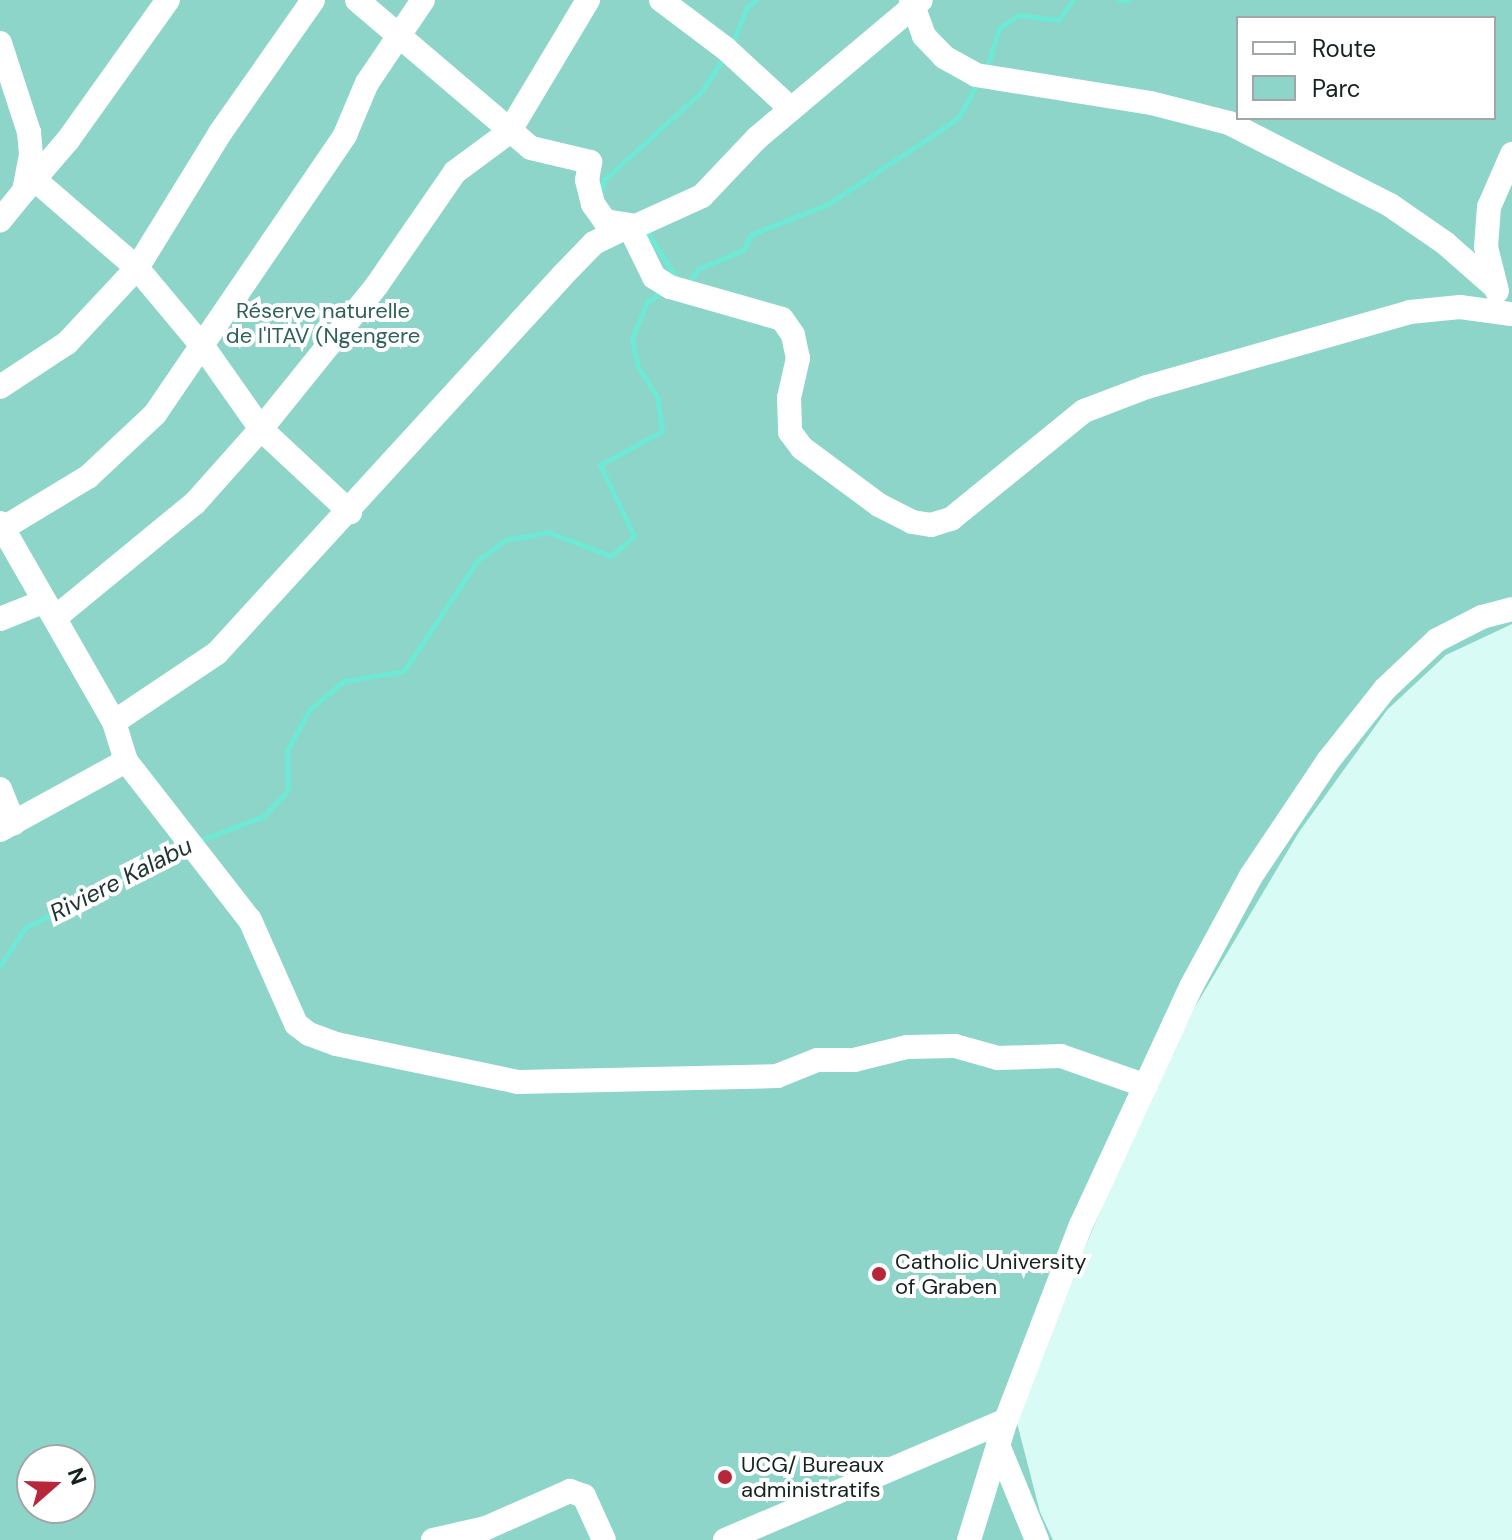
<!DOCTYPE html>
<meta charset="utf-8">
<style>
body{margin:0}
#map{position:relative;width:1512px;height:1540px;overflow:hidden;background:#d8fcf5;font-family:"DM Sans",sans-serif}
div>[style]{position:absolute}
.green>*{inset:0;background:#8cd5c8}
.stream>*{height:5px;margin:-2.5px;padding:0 2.5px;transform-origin:2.5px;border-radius:2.5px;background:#6ee9d6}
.minor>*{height:24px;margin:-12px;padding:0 12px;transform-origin:12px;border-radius:12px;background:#fff}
.dots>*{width:22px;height:22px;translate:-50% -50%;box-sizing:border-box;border:4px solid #fff;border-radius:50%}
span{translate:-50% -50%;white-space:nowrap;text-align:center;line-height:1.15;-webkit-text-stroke:8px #fff;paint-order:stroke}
.park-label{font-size:22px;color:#2e6259}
.poi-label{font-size:22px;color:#152320}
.left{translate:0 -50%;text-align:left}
.water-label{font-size:24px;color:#1e3430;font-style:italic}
.legend{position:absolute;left:1236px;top:16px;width:260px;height:104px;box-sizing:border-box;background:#fff;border:2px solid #a1a7a6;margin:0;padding:10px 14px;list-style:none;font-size:24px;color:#152320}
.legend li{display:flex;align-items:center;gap:16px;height:40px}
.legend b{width:40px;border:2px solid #a1a7a6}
.north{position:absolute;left:16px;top:1444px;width:80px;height:80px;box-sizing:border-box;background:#fff;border:2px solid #a1a7a6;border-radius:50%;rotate:70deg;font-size:22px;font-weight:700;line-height:32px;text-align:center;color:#152320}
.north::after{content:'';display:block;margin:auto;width:28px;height:36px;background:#b82639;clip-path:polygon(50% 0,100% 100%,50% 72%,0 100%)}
</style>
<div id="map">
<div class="green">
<div style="clip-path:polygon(evenodd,0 0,1512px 0,1512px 624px,1446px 655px,1387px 710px,1299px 832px,1195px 1007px,1121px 1162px,1015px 1415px,1040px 1512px,1053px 1540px,0 1540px,0 0,1238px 18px,1494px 18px,1494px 118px,1238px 118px,1238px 18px,0 0,32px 1460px,80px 1460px,80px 1508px,32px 1508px,32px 1460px)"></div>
</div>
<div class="stream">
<div style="left:1119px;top:0;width:9px"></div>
<div style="left:732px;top:44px;width:40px;rotate:-68deg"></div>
<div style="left:747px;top:7px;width:11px;rotate:-38deg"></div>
<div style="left:987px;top:68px;width:42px;rotate:-73.3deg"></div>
<div style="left:999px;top:28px;width:24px;rotate:-33deg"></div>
<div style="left:1019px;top:15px;width:39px;rotate:7deg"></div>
<div style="left:1058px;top:20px;width:25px;rotate:-53deg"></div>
<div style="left:600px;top:195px;width:16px;rotate:-75deg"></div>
<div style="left:604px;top:180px;width:131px;rotate:-42.2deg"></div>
<div style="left:701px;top:92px;width:43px;rotate:-56.3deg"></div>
<div style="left:646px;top:230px;width:58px;rotate:57.7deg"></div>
<div style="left:686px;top:286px;width:21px;rotate:-55deg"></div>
<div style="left:698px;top:269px;width:49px;rotate:-22.9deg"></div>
<div style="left:743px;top:250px;width:18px;rotate:-61deg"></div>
<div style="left:752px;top:234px;width:82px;rotate:-21.5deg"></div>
<div style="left:828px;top:204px;width:133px;rotate:-33.3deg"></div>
<div style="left:939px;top:131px;width:24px;rotate:-35deg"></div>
<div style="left:959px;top:117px;width:38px;rotate:-62deg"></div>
<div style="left:198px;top:841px;width:71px;rotate:-20.7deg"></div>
<div style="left:264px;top:816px;width:35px;rotate:-47deg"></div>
<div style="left:288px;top:790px;width:40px;rotate:-91.4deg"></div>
<div style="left:287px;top:750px;width:47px;rotate:-60.7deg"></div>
<div style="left:310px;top:709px;width:44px;rotate:-39.5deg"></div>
<div style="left:344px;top:681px;width:61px;rotate:-9.5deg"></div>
<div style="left:404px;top:671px;width:132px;rotate:-56.4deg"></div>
<div style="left:477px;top:561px;width:35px;rotate:-37deg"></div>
<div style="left:505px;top:540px;width:44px;rotate:-10.5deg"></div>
<div style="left:548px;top:532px;width:67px;rotate:20.9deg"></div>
<div style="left:611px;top:556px;width:30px;rotate:-41deg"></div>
<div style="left:634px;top:536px;width:79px;rotate:-115.6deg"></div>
<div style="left:600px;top:465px;width:71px;rotate:-28.7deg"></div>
<div style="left:662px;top:431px;width:34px;rotate:-98deg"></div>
<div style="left:657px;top:397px;width:36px;rotate:-122deg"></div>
<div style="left:638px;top:367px;width:29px;rotate:-102deg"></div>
<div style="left:632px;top:339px;width:40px;rotate:-68deg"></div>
<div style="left:647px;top:302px;width:20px;rotate:-33deg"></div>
<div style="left:0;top:966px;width:45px;rotate:-56.7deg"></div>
<div style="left:25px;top:928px;width:180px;rotate:-27.1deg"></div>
</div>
<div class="minor">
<div style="left:357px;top:0;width:228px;rotate:40.4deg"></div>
<div style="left:531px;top:148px;width:61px;rotate:13.3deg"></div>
<div style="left:590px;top:162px;width:18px;rotate:99deg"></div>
<div style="left:587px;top:180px;width:25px;rotate:76deg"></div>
<div style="left:593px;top:204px;width:21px;rotate:55deg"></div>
<div style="left:605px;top:221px;width:31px;rotate:9deg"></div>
<div style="left:636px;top:226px;width:72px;rotate:-24.4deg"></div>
<div style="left:702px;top:196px;width:80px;rotate:-46.5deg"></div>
<div style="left:757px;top:138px;width:214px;rotate:-40.1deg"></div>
<div style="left:661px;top:0;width:80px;rotate:36.9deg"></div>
<div style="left:725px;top:48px;width:90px;rotate:42.7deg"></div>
<div style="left:911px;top:0;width:38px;rotate:70deg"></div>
<div style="left:924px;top:36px;width:29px;rotate:46deg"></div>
<div style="left:944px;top:57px;width:37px;rotate:29deg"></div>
<div style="left:976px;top:75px;width:177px;rotate:9.1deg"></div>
<div style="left:1151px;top:103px;width:81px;rotate:14.4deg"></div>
<div style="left:1229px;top:123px;width:181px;rotate:27deg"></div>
<div style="left:1390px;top:205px;width:67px;rotate:34.6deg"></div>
<div style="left:1445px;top:243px;width:67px;rotate:41.3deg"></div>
<div style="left:0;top:43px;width:94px;rotate:72deg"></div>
<div style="left:29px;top:132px;width:23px;rotate:85deg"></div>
<div style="left:31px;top:155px;width:37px;rotate:101deg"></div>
<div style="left:24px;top:191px;width:38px;rotate:129deg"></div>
<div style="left:34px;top:179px;width:136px;rotate:40.8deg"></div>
<div style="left:137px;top:268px;width:104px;rotate:50.1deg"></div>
<div style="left:204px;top:348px;width:99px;rotate:54.9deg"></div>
<div style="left:261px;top:429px;width:122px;rotate:43deg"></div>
<div style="left:26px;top:189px;width:65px;rotate:-49.4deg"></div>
<div style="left:68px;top:140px;width:172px;rotate:-54.5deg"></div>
<div style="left:629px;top:226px;width:57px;rotate:63.9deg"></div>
<div style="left:654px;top:277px;width:19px;rotate:32deg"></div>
<div style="left:670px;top:287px;width:116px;rotate:15.9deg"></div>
<div style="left:782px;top:319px;width:19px;rotate:55deg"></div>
<div style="left:793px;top:335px;width:24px;rotate:78deg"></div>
<div style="left:798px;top:358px;width:41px;rotate:102.7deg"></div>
<div style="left:789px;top:398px;width:34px;rotate:88deg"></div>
<div style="left:790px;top:432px;width:20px;rotate:53deg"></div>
<div style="left:802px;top:448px;width:96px;rotate:36.5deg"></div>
<div style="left:879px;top:505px;width:37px;rotate:27deg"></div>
<div style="left:912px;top:522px;width:19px;rotate:9deg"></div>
<div style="left:931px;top:525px;width:21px;rotate:-17deg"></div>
<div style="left:951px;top:519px;width:171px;rotate:-39.1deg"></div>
<div style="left:1084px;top:411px;width:67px;rotate:-20.9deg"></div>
<div style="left:1147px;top:387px;width:273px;rotate:-15.9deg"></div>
<div style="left:1410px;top:312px;width:50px;rotate:-5.7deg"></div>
<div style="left:1460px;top:307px;width:50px;rotate:8deg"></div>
<div style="left:1497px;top:291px;width:45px;rotate:-104deg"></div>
<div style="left:1486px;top:247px;width:40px;rotate:-85.7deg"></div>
<div style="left:1489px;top:207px;width:58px;rotate:-66.5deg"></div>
<div style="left:0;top:387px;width:80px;rotate:-33.3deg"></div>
<div style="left:67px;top:343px;width:103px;rotate:-47deg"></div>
<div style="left:137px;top:268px;width:158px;rotate:-58.4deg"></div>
<div style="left:220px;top:133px;width:162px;rotate:-55deg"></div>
<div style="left:0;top:523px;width:229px;rotate:60.2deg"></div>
<div style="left:114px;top:722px;width:41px;rotate:72.9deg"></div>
<div style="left:126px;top:761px;width:202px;rotate:52.1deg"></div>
<div style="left:250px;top:920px;width:114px;rotate:66.1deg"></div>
<div style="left:296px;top:1024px;width:16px;rotate:38deg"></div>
<div style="left:309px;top:1034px;width:29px;rotate:20deg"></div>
<div style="left:336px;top:1044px;width:186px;rotate:11.8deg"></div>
<div style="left:518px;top:1082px;width:259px;rotate:-1.3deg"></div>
<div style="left:777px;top:1076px;width:43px;rotate:-21.8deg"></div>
<div style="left:817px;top:1060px;width:37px"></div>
<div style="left:854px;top:1060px;width:55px;rotate:-13.8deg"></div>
<div style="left:907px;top:1047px;width:48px;rotate:-1.2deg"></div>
<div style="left:955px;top:1046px;width:45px;rotate:15.6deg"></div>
<div style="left:998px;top:1058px;width:63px;rotate:-1.8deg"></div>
<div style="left:1061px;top:1056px;width:90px;rotate:19.4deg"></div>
<div style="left:0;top:530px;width:103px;rotate:-31.1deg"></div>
<div style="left:88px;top:477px;width:92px;rotate:-43.2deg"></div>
<div style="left:155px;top:414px;width:338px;rotate:-55.7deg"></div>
<div style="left:345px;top:135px;width:56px;rotate:-67.1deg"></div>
<div style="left:367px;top:83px;width:100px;rotate:-56deg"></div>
<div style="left:56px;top:617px;width:180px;rotate:-39.4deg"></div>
<div style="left:195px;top:503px;width:99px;rotate:-48.3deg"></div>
<div style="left:261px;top:429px;width:185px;rotate:-51.1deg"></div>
<div style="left:377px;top:285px;width:137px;rotate:-55.4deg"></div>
<div style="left:455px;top:172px;width:67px;rotate:-36.5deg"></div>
<div style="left:509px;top:132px;width:154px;rotate:-59.1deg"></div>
<div style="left:0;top:619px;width:48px;rotate:-21.8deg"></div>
<div style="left:114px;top:722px;width:124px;rotate:-33.8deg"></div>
<div style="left:217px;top:653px;width:512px;rotate:-47.53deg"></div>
<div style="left:563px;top:275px;width:45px;rotate:-45.9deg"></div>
<div style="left:594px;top:243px;width:39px;rotate:-26deg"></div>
<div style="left:0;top:789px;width:37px;rotate:68deg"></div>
<div style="left:0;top:830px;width:144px;rotate:-28.7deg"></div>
<div style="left:998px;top:1445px;width:103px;rotate:67.7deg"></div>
<div style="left:433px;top:1540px;width:54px;rotate:-12.8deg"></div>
<div style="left:486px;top:1528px;width:92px;rotate:-23.8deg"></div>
<div style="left:570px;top:1491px;width:15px;rotate:20deg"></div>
<div style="left:584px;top:1496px;width:48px;rotate:65.6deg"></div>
<div style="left:725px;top:1540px;width:306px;rotate:-23.1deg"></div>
<div style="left:969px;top:1540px;width:126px;rotate:-72.9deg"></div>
<div style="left:1006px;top:1420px;width:209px;rotate:-69deg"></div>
<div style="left:1081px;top:1225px;width:264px;rotate:-65.2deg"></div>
<div style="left:1192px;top:985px;width:124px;rotate:-61.6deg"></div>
<div style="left:1251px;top:876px;width:138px;rotate:-56.2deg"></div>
<div style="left:1328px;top:761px;width:92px;rotate:-51.6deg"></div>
<div style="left:1385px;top:689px;width:71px;rotate:-43.3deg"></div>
<div style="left:1437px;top:640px;width:51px;rotate:-27.1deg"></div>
<div style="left:1482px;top:617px;width:31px;rotate:-15deg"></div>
</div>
<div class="dots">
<div style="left:879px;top:1274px;background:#b82639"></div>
<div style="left:725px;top:1477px;background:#b82639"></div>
</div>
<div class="park-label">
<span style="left:323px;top:323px">Réserve naturelle<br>de l'ITAV (Ngengere</span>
</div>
<div class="poi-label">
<span class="left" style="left:895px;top:1274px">Catholic University<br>of Graben</span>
<span class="left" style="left:741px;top:1477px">UCG/ Bureaux<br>administratifs</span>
</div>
<div class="water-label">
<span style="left:121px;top:879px;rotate:-27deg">Riviere Kalabu</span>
</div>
<ul class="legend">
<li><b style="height:10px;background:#fff"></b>Route</li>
<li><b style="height:22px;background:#8cd5c8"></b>Parc</li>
</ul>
<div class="north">N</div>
</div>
